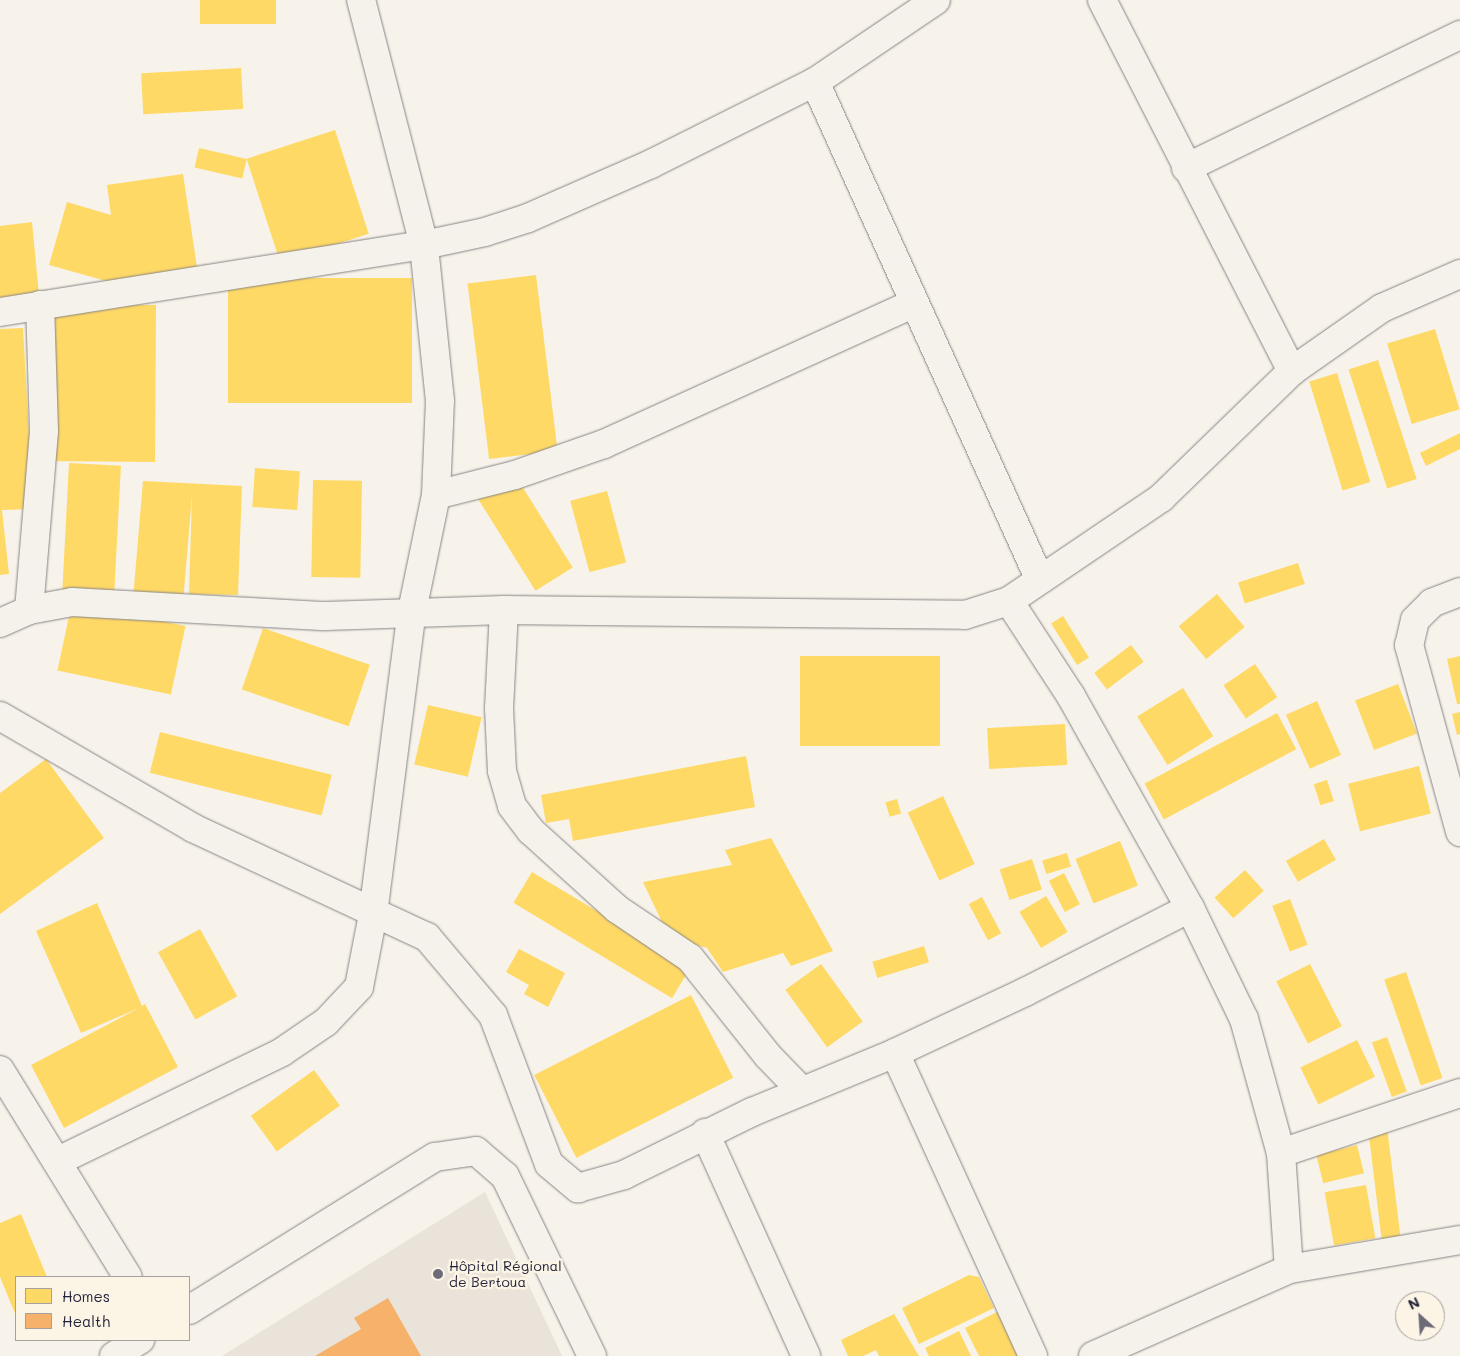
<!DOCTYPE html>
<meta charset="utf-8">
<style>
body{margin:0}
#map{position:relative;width:1460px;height:1356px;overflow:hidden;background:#f7f3ea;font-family:Mali,sans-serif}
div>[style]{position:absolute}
.built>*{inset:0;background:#e9e3d9}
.homes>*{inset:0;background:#ffd966;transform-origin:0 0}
.health>*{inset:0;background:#f6b26b}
.roads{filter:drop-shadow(0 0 1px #868485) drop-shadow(0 0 1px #868485)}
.minor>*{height:28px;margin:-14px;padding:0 14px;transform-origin:14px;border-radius:14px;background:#f5f2ec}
.dots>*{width:14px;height:14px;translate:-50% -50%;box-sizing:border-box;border:2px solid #fcf5e5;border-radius:50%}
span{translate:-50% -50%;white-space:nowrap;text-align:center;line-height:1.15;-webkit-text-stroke:5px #fcf5e5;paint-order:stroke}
.poi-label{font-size:14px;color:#22223b}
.left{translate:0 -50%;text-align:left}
.legend{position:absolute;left:15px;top:1276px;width:175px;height:65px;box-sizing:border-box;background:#fcf5e5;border:1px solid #a5a1a1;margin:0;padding:6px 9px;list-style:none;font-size:15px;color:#22223b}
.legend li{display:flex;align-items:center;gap:10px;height:25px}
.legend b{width:25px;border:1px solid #a5a1a1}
.north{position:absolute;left:1395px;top:1291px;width:50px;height:50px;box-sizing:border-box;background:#fcf5e5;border:1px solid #a5a1a1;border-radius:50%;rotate:334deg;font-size:14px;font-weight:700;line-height:20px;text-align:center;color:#22223b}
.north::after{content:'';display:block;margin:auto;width:18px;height:22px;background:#6d6b78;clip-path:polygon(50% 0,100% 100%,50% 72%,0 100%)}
</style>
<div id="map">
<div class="built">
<div style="clip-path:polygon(485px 1192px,562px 1356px,222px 1356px)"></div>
</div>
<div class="homes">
<div style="left:200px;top:0;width:76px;height:24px"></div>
<div style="left:241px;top:68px;width:41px;height:100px;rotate:87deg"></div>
<div style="left:335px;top:130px;width:109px;height:93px;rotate:72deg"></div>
<div style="left:199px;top:148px;width:49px;height:20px;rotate:13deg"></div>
<div style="clip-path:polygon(183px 174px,197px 267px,124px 286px,49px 265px,67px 202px,111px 215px,107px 185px)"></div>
<div style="clip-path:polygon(32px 222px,40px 305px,156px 305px,155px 462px,39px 461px,40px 311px,0 315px,0 226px)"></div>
<div style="left:536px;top:275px;width:177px;height:69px;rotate:83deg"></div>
<div style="left:228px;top:278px;width:184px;height:125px"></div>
<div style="clip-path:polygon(23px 328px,33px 509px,2px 510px,9px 574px,0 575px,0 329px)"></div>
<div style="left:1435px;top:329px;width:84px;height:50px;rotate:73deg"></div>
<div style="left:1378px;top:360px;width:125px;height:31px;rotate:72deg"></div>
<div style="left:1337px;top:373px;width:114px;height:29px;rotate:73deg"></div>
<div style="clip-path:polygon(1460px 433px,1460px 449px,1426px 466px,1420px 453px)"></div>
<div style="left:69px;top:463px;width:52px;height:132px;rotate:3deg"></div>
<div style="left:255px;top:468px;width:45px;height:39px;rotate:4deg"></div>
<div style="left:515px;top:475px;width:109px;height:44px;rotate:58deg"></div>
<div style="left:313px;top:480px;width:49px;height:97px;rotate:1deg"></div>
<div style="clip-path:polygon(143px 481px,242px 486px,238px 595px,189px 594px,192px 496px,183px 602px,133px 599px)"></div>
<div style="left:607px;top:491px;width:74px;height:38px;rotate:75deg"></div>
<div style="left:1298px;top:563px;width:22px;height:63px;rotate:72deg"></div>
<div style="left:1217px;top:594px;width:43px;height:50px;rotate:50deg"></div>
<div style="left:72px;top:602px;width:116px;height:70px;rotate:12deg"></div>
<div style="left:1063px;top:616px;width:49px;height:14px;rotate:58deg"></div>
<div style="left:263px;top:628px;width:113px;height:65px;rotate:19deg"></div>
<div style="left:1131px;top:645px;width:21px;height:46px;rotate:53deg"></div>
<div style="left:800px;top:656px;width:140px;height:90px"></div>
<div style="clip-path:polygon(1460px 656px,1460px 704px,1457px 704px,1447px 659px)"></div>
<div style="left:1255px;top:664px;width:40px;height:38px;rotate:56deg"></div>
<div style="left:1398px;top:684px;width:53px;height:46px;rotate:69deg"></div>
<div style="left:1183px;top:688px;width:57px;height:54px;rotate:58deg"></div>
<div style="left:1317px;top:701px;width:59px;height:34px;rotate:66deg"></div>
<div style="left:428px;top:705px;width:55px;height:61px;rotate:13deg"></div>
<div style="clip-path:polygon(1460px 712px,1460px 734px,1457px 735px,1452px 714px)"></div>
<div style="left:1277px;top:713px;width:41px;height:150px;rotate:62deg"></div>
<div style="left:1065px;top:724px;width:41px;height:78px;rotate:87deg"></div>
<div style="left:160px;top:732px;width:177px;height:42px;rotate:14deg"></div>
<div style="clip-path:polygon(746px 756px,755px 807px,573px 841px,569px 819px,546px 823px,541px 795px)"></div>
<div style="clip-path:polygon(46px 759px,104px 838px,0 914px,0 793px)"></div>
<div style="left:1419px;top:766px;width:49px;height:73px;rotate:76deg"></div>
<div style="left:1327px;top:780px;width:22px;height:14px;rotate:72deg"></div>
<div style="left:943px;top:796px;width:75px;height:39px;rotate:65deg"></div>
<div style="left:897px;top:799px;width:15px;height:12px;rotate:74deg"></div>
<div style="clip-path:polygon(771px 838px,833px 951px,791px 966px,783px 953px,723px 972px,707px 948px,669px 937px,643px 882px,732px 865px,725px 850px)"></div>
<div style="left:1324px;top:839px;width:24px;height:44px;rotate:60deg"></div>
<div style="left:1120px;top:841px;width:48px;height:48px;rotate:68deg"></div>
<div style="left:1067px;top:853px;width:14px;height:26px;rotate:73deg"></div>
<div style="left:1032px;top:859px;width:32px;height:34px;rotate:72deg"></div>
<div style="left:1245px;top:870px;width:28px;height:41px;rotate:48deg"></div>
<div style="left:532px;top:872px;width:185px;height:36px;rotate:31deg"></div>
<div style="left:1064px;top:873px;width:35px;height:17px;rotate:63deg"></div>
<div style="left:1046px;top:896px;width:42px;height:31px;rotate:59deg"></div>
<div style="left:982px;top:897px;width:41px;height:15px;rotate:62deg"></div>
<div style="left:1290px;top:899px;width:49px;height:19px;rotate:69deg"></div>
<div style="clip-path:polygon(97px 903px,142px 1006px,145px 1004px,178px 1067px,64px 1128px,31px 1065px,139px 1008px,81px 1033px,36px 931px)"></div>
<div style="left:200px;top:929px;width:77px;height:48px;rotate:61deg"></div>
<div style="left:924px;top:946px;width:17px;height:54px;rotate:73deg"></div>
<div style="clip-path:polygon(519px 949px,565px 973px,548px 1007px,524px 994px,529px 985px,506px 972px)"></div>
<div style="left:821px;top:964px;width:71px;height:44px;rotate:54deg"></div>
<div style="left:1310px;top:964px;width:70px;height:38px;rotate:63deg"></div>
<div style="left:1406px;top:972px;width:112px;height:23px;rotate:71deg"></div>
<div style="left:691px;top:995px;width:93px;height:176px;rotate:63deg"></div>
<div style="left:1387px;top:1037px;width:58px;height:16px;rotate:70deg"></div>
<div style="left:1357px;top:1040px;width:41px;height:63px;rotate:64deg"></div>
<div style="left:314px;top:1070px;width:44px;height:78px;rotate:54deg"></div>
<div style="left:1387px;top:1127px;width:112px;height:19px;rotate:83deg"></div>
<div style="left:1357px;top:1145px;width:29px;height:42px;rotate:76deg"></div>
<div style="left:1366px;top:1185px;width:54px;height:42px;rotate:80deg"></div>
<div style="clip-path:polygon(21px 1214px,47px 1277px,16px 1277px,16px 1316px,0 1277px,0 1223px)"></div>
<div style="clip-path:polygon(969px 1275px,979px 1277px,994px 1308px,919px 1344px,902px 1308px)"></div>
<div style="clip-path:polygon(997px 1312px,1019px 1356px,979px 1356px,965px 1328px)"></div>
<div style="clip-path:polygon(894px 1314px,919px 1356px,879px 1356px,876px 1350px,863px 1356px,848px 1356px,841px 1340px)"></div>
<div style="clip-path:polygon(959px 1331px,971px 1356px,929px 1356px,925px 1348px)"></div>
</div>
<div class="health">
<div style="clip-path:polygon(388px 1298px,421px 1356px,315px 1356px,361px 1329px,354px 1318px)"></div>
</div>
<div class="roads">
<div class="minor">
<div style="left:1102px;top:0;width:417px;rotate:62.9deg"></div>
<div style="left:815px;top:82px;width:546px;rotate:65.69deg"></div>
<div style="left:1186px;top:168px;width:305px;rotate:-25.9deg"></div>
<div style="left:0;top:312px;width:429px;rotate:-9deg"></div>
<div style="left:424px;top:245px;width:62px;rotate:-12deg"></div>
<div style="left:485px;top:232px;width:45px;rotate:-18deg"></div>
<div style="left:528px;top:218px;width:134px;rotate:-23.7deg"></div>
<div style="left:651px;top:164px;width:183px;rotate:-26.6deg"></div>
<div style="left:815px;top:82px;width:146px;rotate:-34.1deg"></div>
<div style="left:436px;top:495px;width:81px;rotate:-14.2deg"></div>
<div style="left:515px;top:475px;width:94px;rotate:-19.2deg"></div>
<div style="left:604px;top:444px;width:341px;rotate:-24.4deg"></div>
<div style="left:1460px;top:592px;width:30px;rotate:159deg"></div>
<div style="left:1432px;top:603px;width:24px;rotate:135deg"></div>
<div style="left:1415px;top:620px;width:26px;rotate:103deg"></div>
<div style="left:1409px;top:645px;width:194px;rotate:74.7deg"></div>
<div style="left:1009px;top:601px;width:113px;rotate:56.9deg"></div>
<div style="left:1071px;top:696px;width:243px;rotate:60.7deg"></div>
<div style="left:1190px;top:908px;width:123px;rotate:64.1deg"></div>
<div style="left:1244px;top:1019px;width:139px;rotate:74.6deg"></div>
<div style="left:1281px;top:1153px;width:116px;rotate:86.1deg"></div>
<div style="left:29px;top:610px;width:180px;rotate:-85.2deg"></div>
<div style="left:44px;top:431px;width:126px;rotate:-91.8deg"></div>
<div style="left:504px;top:610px;width:98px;rotate:92.9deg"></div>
<div style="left:499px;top:708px;width:63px;rotate:87.3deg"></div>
<div style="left:502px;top:771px;width:36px;rotate:74deg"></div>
<div style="left:512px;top:806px;width:31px;rotate:53deg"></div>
<div style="left:531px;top:831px;width:116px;rotate:42.2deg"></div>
<div style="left:617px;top:909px;width:88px;rotate:33.9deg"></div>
<div style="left:690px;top:958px;width:125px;rotate:51.5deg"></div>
<div style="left:768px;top:1056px;width:47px;rotate:45.9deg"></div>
<div style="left:0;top:623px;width:32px;rotate:-24deg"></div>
<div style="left:29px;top:610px;width:44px;rotate:-10.5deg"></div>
<div style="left:72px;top:602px;width:254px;rotate:3.2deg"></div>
<div style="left:326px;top:616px;width:178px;rotate:-1.9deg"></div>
<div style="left:504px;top:610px;width:461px;rotate:0.6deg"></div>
<div style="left:965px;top:615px;width:46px;rotate:-17.7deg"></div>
<div style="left:1009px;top:601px;width:184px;rotate:-34.1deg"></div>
<div style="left:1161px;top:498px;width:182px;rotate:-44.1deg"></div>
<div style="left:1292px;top:371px;width:110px;rotate:-35deg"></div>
<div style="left:1382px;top:308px;width:85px;rotate:-23.6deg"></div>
<div style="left:0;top:716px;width:223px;rotate:30.1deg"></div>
<div style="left:193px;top:828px;width:258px;rotate:25deg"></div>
<div style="left:427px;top:937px;width:102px;rotate:49.8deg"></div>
<div style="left:493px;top:1015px;width:159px;rotate:69.4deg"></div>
<div style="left:549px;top:1164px;width:38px;rotate:40deg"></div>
<div style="left:578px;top:1188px;width:48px;rotate:-15.8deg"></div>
<div style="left:624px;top:1175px;width:143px;rotate:-26.2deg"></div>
<div style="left:752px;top:1112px;width:155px;rotate:-22.4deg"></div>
<div style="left:895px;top:1053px;width:144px;rotate:-25.1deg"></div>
<div style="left:1025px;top:992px;width:185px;rotate:-27deg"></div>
<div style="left:895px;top:1053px;width:333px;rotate:65.5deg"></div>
<div style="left:0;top:1070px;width:243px;rotate:58.3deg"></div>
<div style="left:705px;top:1133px;width:245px;rotate:65.6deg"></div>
<div style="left:1281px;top:1153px;width:189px;rotate:-18.5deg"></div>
<div style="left:58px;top:1161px;width:249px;rotate:-25.9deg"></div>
<div style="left:282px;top:1052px;width:53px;rotate:-34.3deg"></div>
<div style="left:326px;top:1022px;width:48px;rotate:-46.7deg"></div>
<div style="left:359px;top:987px;width:74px;rotate:-79.1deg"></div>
<div style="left:373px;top:914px;width:305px;rotate:-82.7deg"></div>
<div style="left:412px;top:611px;width:118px;rotate:-78.3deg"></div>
<div style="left:436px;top:495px;width:94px;rotate:-87.6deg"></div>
<div style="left:440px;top:401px;width:157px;rotate:-95.9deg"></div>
<div style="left:424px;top:245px;width:253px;rotate:-104.4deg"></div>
<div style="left:189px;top:1310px;width:290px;rotate:-31.9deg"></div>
<div style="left:435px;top:1157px;width:41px;rotate:-8.3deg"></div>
<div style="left:476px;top:1151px;width:38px;rotate:41deg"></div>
<div style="left:505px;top:1176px;width:200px;rotate:64.2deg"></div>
<div style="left:114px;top:1356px;width:31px;rotate:-32deg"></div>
<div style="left:1093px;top:1356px;width:214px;rotate:-23.9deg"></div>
<div style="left:1289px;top:1269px;width:173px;rotate:-9.6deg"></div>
</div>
</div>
<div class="dots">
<div style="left:438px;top:1274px;background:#6d6b78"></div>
</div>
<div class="poi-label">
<span class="left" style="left:449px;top:1274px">Hôpital Régional<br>de Bertoua</span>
</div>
<ul class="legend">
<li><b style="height:14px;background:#ffd966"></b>Homes</li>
<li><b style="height:14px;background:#f6b26b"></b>Health</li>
</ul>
<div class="north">N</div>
</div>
